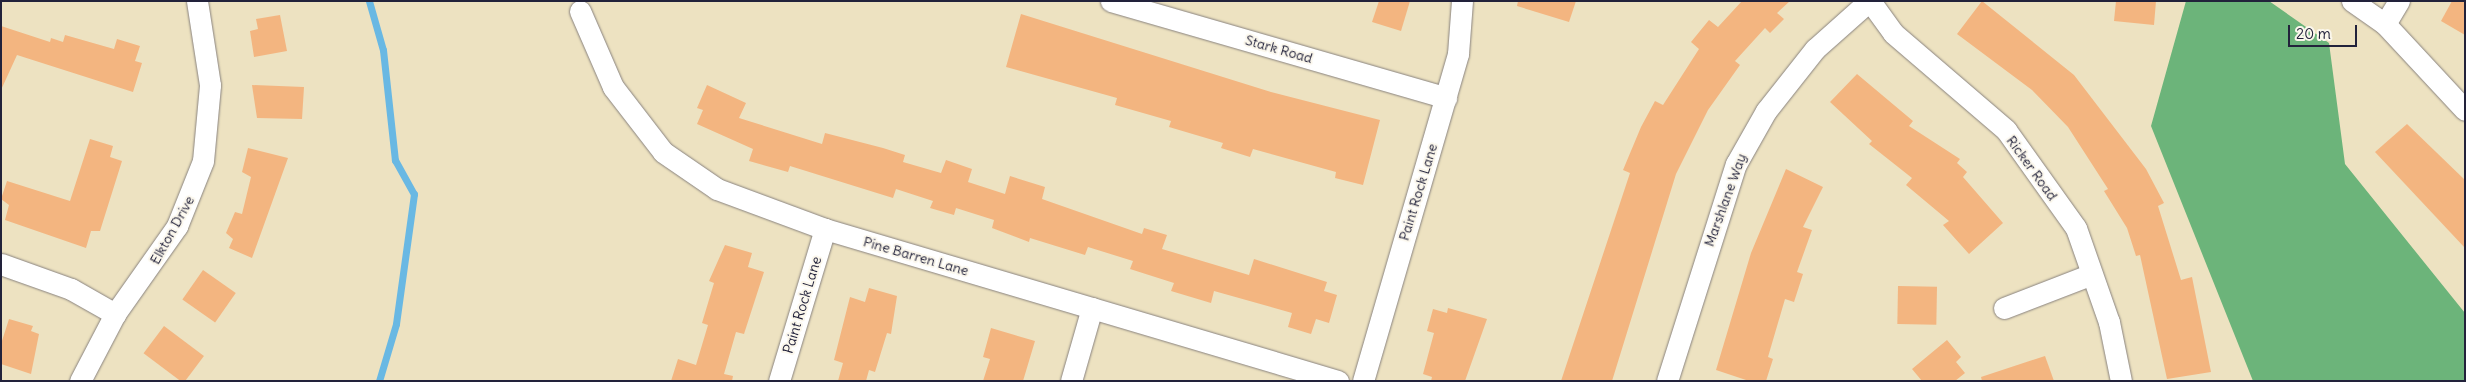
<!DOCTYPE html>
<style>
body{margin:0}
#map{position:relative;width:2466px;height:382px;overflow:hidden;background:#ede2c1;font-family:Delius,sans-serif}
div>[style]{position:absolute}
.forest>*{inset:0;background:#6cb47a}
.stream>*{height:7px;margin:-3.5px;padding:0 3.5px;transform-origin:3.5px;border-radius:3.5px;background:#69b8e3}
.building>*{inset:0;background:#f3b580;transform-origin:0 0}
.roads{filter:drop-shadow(0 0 1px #88827e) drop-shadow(0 0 1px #88827e)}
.street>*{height:21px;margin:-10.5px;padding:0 10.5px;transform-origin:10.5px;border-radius:10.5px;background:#fff}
span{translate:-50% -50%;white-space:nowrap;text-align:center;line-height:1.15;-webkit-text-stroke:4px #fbf7ec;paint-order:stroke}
.street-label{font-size:14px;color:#22223b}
.frame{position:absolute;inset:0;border:2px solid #22223b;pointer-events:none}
.scale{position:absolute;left:2288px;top:25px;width:69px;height:22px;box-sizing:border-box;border:2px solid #22223b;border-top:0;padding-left:6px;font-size:15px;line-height:18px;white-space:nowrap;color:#22223b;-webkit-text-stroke:4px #fbf7ec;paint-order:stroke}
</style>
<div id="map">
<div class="forest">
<div style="clip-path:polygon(2186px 1px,2269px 1px,2329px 43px,2345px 164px,2465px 313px,2465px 381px,2253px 381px,2151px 126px)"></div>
</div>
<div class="stream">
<div style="left:369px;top:1px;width:51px;rotate:74.1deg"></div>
<div style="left:383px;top:50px;width:111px;rotate:83.8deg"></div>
<div style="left:395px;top:160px;width:39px;rotate:61deg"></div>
<div style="left:414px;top:194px;width:131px;rotate:97.9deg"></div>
<div style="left:396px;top:324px;width:59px;rotate:106.6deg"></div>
</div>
<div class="building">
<div style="clip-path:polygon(1379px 1px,1410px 1px,1401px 31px,1372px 22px)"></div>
<div style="clip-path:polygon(1518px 1px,1576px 1px,1569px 22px,1517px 6px)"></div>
<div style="clip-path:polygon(1742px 1px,1790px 1px,1777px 13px,1784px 19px,1770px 33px,1765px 28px,1735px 61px,1740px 65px,1708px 110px,1676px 174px,1612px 381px,1561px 381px,1630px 173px,1623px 170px,1641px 127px,1655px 101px,1663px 105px,1699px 49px,1691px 42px,1709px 20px,1718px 27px)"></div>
<div style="clip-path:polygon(1982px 1px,2074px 75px,2146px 169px,2164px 203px,2158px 206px,2181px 280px,2192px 277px,2211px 372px,2167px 379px,2140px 255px,2136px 256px,2127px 228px,2104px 191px,2108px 189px,2068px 127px,2032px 90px,1957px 34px)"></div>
<div style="clip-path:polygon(2116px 1px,2156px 1px,2154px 25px,2114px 21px)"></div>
<div style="clip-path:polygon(2452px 1px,2465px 1px,2465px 35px,2441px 21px)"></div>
<div style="clip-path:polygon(1021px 14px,1271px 92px,1380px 120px,1363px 185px,1335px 178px,1336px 172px,1253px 149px,1250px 157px,1221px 148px,1223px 143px,1169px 127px,1171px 121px,1115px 105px,1117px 98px,1006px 67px)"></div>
<div style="clip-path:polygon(280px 15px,287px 51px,254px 57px,250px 31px,258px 29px,256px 19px)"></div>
<div style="clip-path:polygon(1px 26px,50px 42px,51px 38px,63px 42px,65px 35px,114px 49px,117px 39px,140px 46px,135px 61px,142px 63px,133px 92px,17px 55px,1px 90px)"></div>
<div style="clip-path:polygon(1857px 74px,1913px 121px,1909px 126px,1960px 159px,1957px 163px,1967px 172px,1963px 177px,2003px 223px,1969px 254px,1943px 225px,1949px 221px,1906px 185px,1912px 178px,1869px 144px,1872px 141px,1830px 102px)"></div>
<div style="clip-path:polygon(252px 85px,304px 87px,302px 119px,257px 118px)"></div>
<div style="clip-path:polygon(707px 85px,746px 103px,739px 118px,822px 144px,825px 133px,883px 148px,905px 155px,903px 162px,941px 173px,946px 160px,972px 169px,968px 182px,1005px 194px,1010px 176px,1045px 187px,1042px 199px,1142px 234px,1144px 228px,1167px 235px,1162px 249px,1249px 275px,1254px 259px,1327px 282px,1324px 291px,1337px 295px,1329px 323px,1316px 319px,1311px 334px,1288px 327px,1292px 313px,1214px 291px,1211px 303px,1171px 291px,1174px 283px,1130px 269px,1133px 261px,1088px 247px,1085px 255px,1030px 238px,1029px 242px,992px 228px,994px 220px,956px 208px,954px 215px,930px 208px,933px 201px,896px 189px,893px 198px,790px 166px,788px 172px,749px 161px,753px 149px,697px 124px,703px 110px,697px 108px)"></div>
<div style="clip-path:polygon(2407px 124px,2465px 180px,2465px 248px,2375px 152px)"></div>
<div style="clip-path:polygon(90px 139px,113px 146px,110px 157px,122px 161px,100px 231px,91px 231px,86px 248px,5px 220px,9px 205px,1px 199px,7px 181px,70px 201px)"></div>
<div style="clip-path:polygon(248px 148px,288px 158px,252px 258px,229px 248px,233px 239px,226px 233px,235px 212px,242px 214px,251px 177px,242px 172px)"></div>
<div style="clip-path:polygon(1786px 169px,1823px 187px,1803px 227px,1812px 230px,1797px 272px,1803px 274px,1794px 302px,1785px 299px,1768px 357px,1773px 359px,1766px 381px,1749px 381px,1716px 370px,1751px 253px)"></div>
<div style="clip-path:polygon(725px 245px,752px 253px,748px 267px,764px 272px,744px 334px,736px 332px,724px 374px,733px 376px,732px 381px,671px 381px,678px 359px,696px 365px,708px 325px,702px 323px,714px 283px,709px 281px)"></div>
<div style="left:203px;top:270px;width:40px;height:36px;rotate:35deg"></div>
<div style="left:1898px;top:286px;width:39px;height:38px;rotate:1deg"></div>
<div style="clip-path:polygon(869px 288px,897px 296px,891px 334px,887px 333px,875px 372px,869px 370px,866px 381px,838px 381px,843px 363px,834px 360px,850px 297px,865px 302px)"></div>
<div style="clip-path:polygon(1448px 308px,1487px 319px,1465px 381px,1431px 381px,1432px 377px,1423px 374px,1434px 333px,1427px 331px,1433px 309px,1447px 313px)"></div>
<div style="clip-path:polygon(9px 319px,33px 326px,31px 331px,39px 334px,31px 374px,1px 364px,1px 344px)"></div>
<div style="left:164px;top:326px;width:50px;height:34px;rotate:37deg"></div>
<div style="clip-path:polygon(991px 328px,1035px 341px,1023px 381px,983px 381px,990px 359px,983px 357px)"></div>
<div style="clip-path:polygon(1947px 340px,1961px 357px,1956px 362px,1965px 373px,1955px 381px,1922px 381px,1912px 369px)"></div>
<div style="clip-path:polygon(2045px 356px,2054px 381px,1982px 381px,1981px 377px)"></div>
</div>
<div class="roads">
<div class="street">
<div style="left:1111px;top:1px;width:349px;rotate:16.1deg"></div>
<div style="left:1870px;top:1px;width:39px;rotate:54deg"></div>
<div style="left:1893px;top:33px;width:149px;rotate:40.6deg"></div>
<div style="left:2006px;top:130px;width:120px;rotate:54.5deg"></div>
<div style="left:2076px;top:228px;width:100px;rotate:70.7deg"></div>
<div style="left:2109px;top:322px;width:60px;rotate:78.5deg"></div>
<div style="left:2352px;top:1px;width:40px;rotate:34.9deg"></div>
<div style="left:2385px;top:24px;width:117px;rotate:47.1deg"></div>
<div style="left:580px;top:11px;width:83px;rotate:66.5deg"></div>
<div style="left:613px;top:87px;width:82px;rotate:52.4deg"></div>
<div style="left:663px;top:152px;width:65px;rotate:34.4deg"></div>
<div style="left:717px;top:189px;width:115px;rotate:20.3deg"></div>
<div style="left:825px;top:229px;width:535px;rotate:16.5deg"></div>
<div style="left:2385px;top:24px;width:27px;rotate:-59deg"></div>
<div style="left:1px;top:264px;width:74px;rotate:19.7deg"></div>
<div style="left:71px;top:289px;width:51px;rotate:29.6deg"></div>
<div style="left:2004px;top:308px;width:94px;rotate:-21.1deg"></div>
<div style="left:80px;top:381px;width:76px;rotate:-62.4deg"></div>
<div style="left:115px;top:314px;width:108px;rotate:-54.8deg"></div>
<div style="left:177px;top:226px;width:70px;rotate:-68.2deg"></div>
<div style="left:203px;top:161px;width:76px;rotate:-84.7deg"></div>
<div style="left:210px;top:85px;width:85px;rotate:-98.8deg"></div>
<div style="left:779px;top:381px;width:159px;rotate:-73.2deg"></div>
<div style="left:1071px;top:381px;width:76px;rotate:-74deg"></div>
<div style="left:1363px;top:381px;width:341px;rotate:-73.8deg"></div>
<div style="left:1458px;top:54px;width:53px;rotate:-85.7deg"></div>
<div style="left:1667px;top:381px;width:228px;rotate:-72.4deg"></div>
<div style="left:1736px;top:164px;width:61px;rotate:-60.5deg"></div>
<div style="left:1766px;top:111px;width:79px;rotate:-51.7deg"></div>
<div style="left:1815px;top:49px;width:72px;rotate:-41.6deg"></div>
</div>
</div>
<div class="street-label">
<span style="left:1279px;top:49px;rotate:16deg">Stark Road</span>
<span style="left:2032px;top:168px;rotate:54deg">Ricker Road</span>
<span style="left:1418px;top:192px;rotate:-73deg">Paint Rock Lane</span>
<span style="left:1725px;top:200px;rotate:-70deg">Marshlane Way</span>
<span style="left:172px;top:230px;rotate:-61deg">Elkton Drive</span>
<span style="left:916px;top:256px;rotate:16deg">Pine Barren Lane</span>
<span style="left:802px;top:305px;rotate:-73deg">Paint Rock Lane</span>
</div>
<div class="frame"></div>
<div class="scale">20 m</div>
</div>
